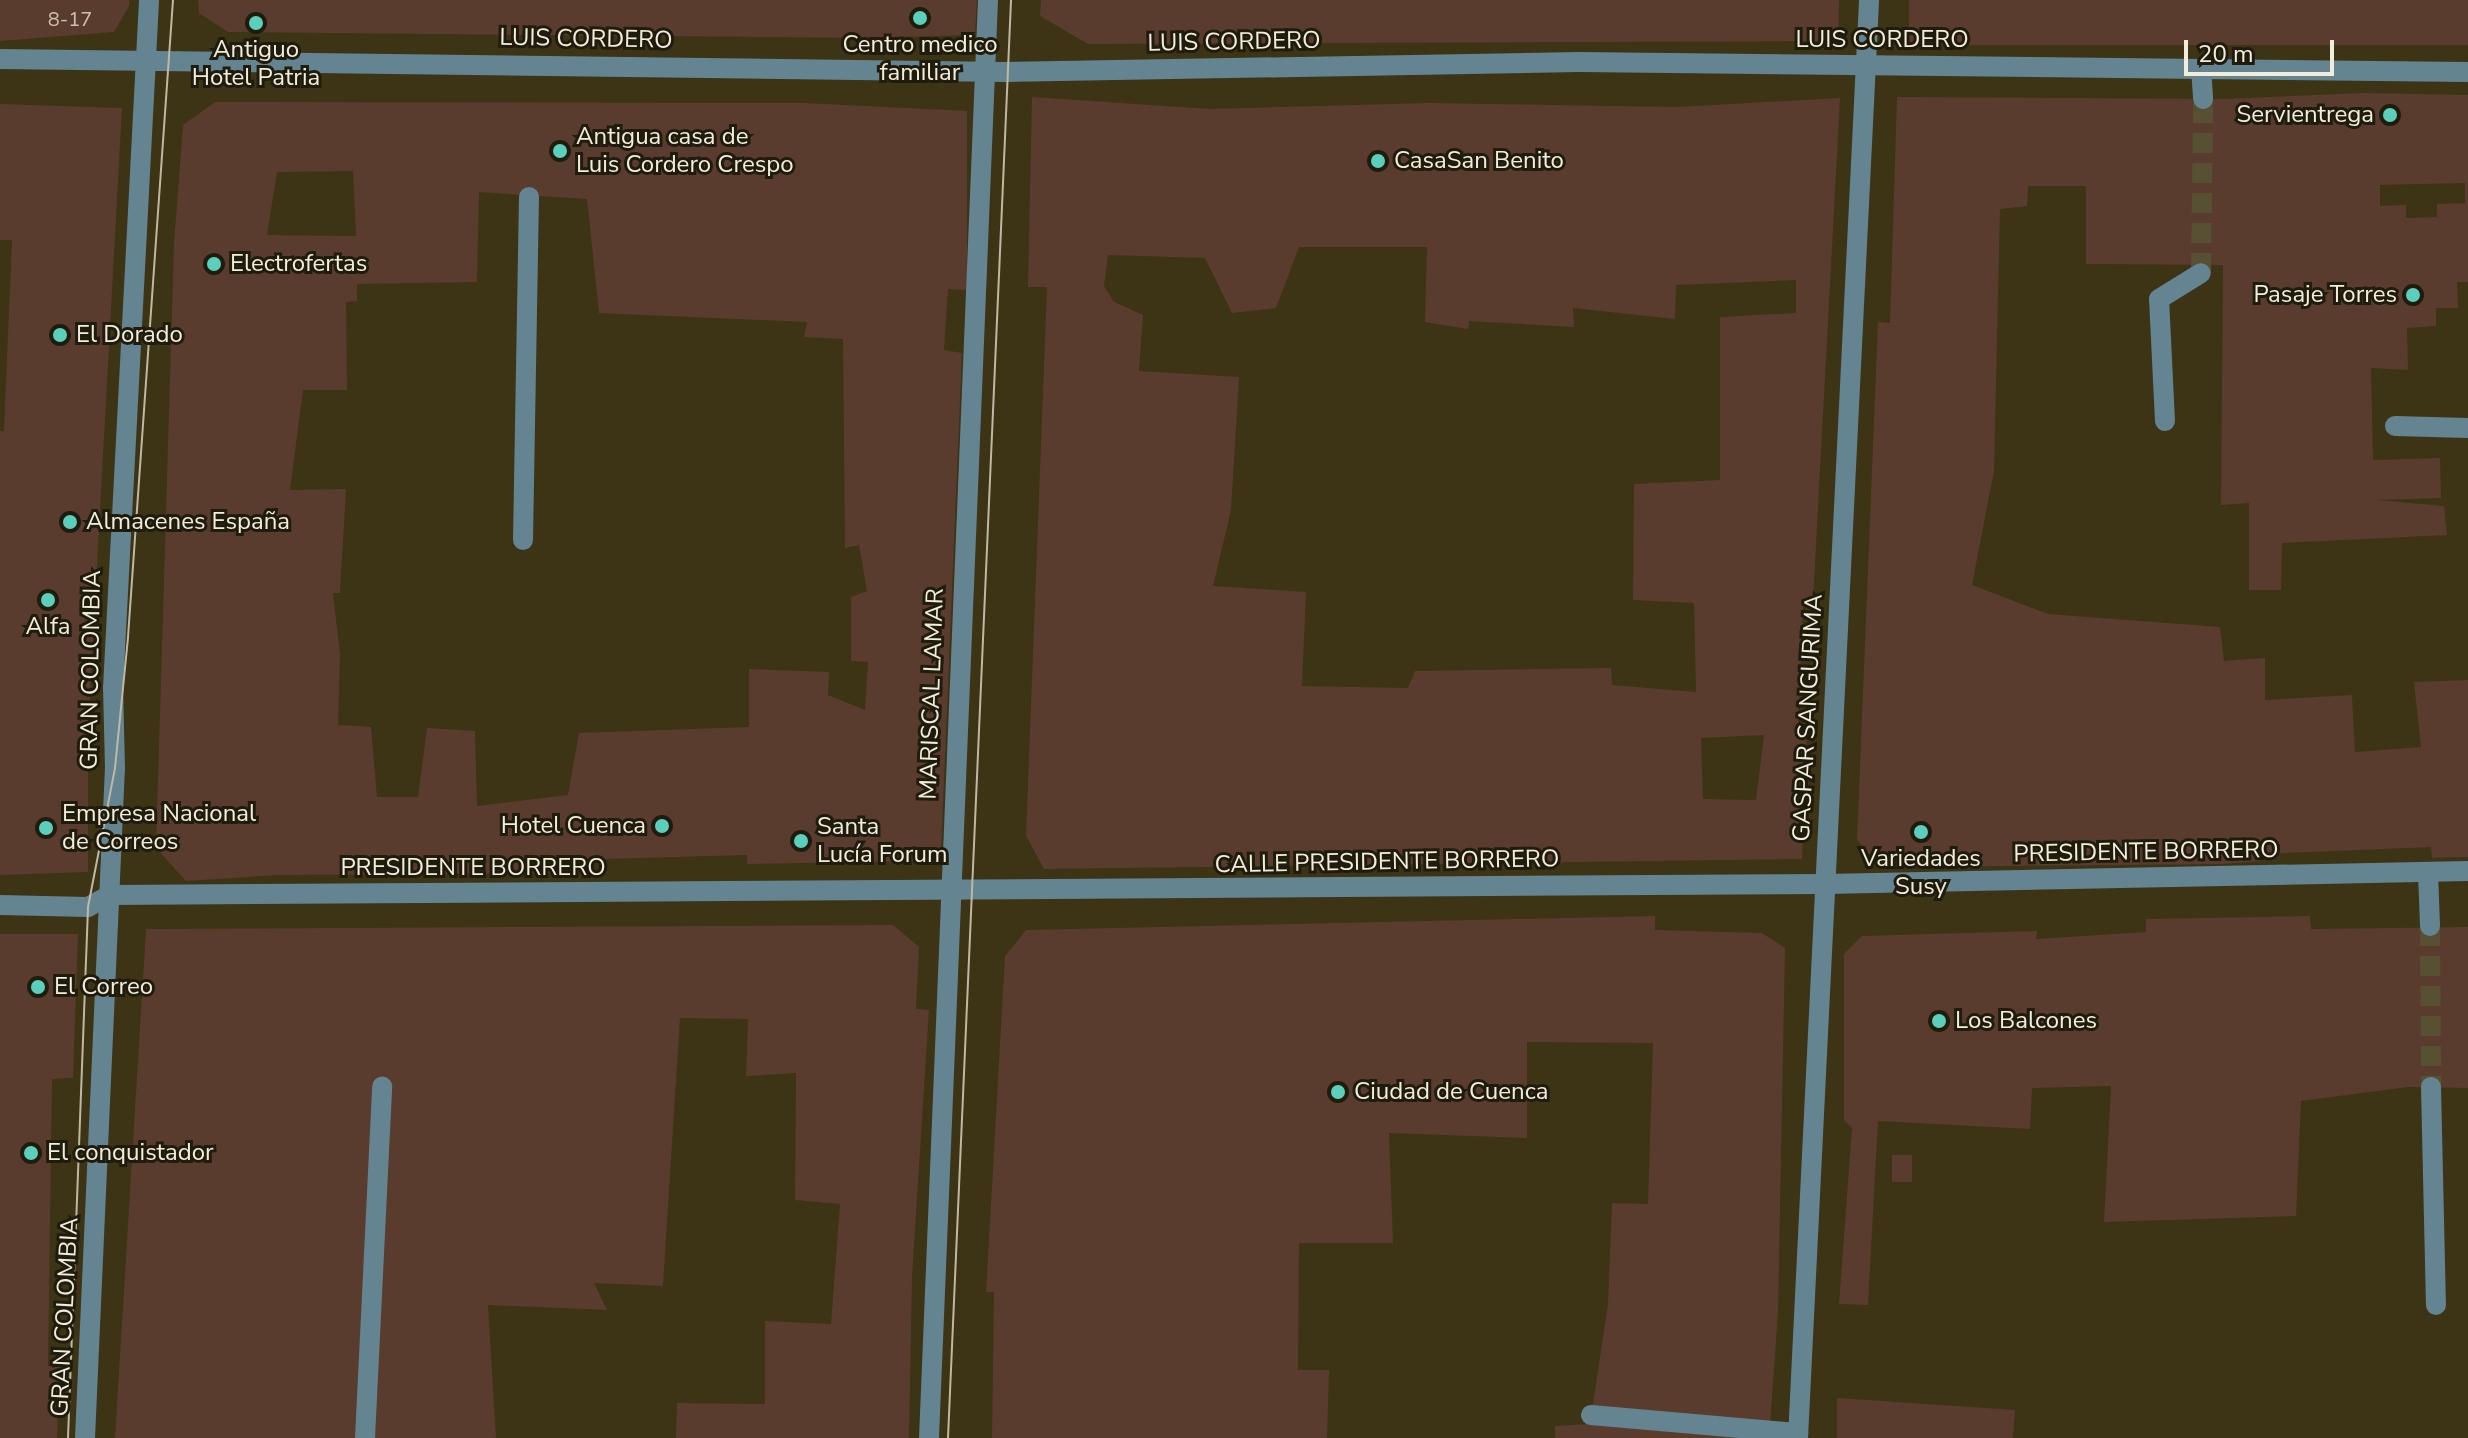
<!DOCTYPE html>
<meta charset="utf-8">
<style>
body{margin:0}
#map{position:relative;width:2468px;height:1438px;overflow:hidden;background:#3c3415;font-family:"Nunito Sans",sans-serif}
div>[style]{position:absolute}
.building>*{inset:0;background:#593c2d;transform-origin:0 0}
.minor-tunnel>*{height:20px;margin-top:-10px;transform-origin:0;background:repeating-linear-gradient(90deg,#575033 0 20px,transparent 0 30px)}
.minor>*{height:20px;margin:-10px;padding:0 10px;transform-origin:10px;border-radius:10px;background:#648492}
.tram>*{height:2px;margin:-1px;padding:0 1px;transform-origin:1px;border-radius:1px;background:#bfb9a4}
.dots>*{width:22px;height:22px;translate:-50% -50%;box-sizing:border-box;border:4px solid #1f1c0e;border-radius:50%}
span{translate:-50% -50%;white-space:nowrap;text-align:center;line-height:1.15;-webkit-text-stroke:6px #1f1c0e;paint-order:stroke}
.number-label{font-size:20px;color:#ccc0b0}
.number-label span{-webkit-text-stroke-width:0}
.street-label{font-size:24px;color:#f2ecdb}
.poi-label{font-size:24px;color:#f2ecdb}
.right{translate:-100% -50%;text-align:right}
.left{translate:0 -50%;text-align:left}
.scale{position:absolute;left:2184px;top:40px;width:150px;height:36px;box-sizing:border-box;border:4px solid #f2ecdb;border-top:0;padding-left:10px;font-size:24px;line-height:28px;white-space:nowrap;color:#f2ecdb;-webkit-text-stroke:6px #1f1c0e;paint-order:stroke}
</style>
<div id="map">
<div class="building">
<div style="clip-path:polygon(0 0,129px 0,129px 6px,114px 32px,0 41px)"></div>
<div style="clip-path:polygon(198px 0,977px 0,975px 35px,863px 38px,228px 32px,199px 13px)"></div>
<div style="clip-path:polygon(1041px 0,1839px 0,1838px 41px,1088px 44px,1040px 16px)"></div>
<div style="left:1909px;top:0;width:559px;height:45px"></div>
<div style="clip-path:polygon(evenodd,2363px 93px,2468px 95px,2468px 282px,2457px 282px,2458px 308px,2436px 308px,2436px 326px,2407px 328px,2408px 370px,2371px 368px,2373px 460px,2440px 458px,2441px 498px,2376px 500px,2444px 506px,2447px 535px,2282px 543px,2281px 590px,2249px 590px,2249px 503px,2221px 505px,2223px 265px,2086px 264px,2086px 186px,2028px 186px,2027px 206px,2000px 209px,1994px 471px,1972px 585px,2048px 614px,2220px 627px,2224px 661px,2265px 658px,2265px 700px,2352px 695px,2355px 752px,2421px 747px,2414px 682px,2468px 680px,2468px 857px,2432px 858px,2431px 847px,2264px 854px,2264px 861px,2222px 864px,1881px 867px,1857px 840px,1878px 322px,1890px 323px,1897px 97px,2224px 99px,2363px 93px,2465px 183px,2465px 203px,2437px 204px,2437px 217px,2406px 218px,2406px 205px,2380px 206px,2380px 185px,2465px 183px)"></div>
<div style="clip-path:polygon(evenodd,1032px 97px,1209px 109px,1429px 103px,1678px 107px,1840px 98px,1813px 601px,1803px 602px,1798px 732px,1807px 732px,1802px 859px,1044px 869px,1026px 836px,1047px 287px,1028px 287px,1032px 97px,1299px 247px,1427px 247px,1425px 322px,1468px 329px,1469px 321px,1574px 327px,1573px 308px,1675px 319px,1676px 285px,1796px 280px,1796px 313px,1720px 317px,1720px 480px,1634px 484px,1633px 600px,1694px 603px,1696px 692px,1612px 685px,1611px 668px,1415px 671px,1408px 688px,1302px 686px,1306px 592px,1213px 586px,1231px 510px,1239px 377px,1139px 371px,1143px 315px,1114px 302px,1104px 286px,1108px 255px,1205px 258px,1232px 313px,1276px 308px,1299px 247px,1032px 97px,1764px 735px,1756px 800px,1703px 799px,1701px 738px,1764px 735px)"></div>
<div style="clip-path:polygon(evenodd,215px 102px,804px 103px,967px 111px,967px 290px,948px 289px,944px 350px,962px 353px,941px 852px,920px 861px,747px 864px,747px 855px,567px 860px,566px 873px,279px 875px,186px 881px,156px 848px,174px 244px,183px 125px,215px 102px,353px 171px,356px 236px,267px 235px,277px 172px,353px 171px,215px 102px,479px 192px,587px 199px,599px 313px,807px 322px,804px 337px,843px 339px,845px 548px,859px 545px,867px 591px,851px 597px,851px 661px,868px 662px,865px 710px,828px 695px,829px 672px,749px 669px,749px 727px,579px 733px,568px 795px,477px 806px,475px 731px,427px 728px,418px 797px,377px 797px,371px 727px,338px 725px,340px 654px,333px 593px,340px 593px,346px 489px,290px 490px,303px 390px,347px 390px,346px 302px,357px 301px,357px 284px,477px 282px,479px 192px)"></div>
<div style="clip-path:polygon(0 104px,122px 108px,88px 729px,88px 872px,0 875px,0 431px,4px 431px,12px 240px,0 240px)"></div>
<div style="clip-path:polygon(1655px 916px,1655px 930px,1762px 933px,1785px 948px,1778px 1313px,1769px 1438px,1555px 1438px,1555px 1426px,1590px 1424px,1608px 1304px,1612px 1203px,1648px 1204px,1653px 1043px,1527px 1042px,1527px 1138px,1389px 1133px,1393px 1243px,1299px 1243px,1298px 1370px,1329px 1370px,1327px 1438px,992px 1438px,994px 1292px,986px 1292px,1005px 956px,1026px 930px)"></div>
<div style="clip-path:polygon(2310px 916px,2311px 929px,2468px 927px,2468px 1088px,2408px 1087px,2301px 1101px,2296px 1216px,2104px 1222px,2111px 1086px,2032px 1088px,2030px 1129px,1878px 1121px,1868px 1305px,1839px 1304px,1852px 1128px,1844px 1120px,1844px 954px,1862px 936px,2037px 931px,2036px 939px,2146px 932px,2146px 919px)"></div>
<div style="clip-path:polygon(893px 925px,919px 947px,916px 1009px,929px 1010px,912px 1277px,909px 1438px,676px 1438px,677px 1403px,765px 1404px,765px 1321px,831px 1324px,840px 1204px,795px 1200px,796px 1073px,746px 1076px,748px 1019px,680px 1018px,663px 1286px,594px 1283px,607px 1310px,488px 1305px,496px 1438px,115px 1438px,146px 929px)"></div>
<div style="clip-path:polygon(0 934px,78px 934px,73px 1078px,52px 1079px,48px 1366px,60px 1365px,57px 1438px,0 1438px)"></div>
<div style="left:1892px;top:1155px;width:20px;height:27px"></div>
<div style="clip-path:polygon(1837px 1398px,2015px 1410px,2013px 1438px,1837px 1438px)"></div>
</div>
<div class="minor-tunnel">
<div style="left:2201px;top:273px;width:174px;rotate:-89.3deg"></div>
<div style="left:2430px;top:926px;width:161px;rotate:89.6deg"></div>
</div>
<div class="minor">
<div style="left:0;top:59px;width:1006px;rotate:0.74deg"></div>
<div style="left:1006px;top:72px;width:573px;rotate:-1deg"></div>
<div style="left:1579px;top:62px;width:889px;rotate:0.64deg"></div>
<div style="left:2201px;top:68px;width:31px;rotate:86deg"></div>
<div style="left:2165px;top:421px;width:122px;rotate:-92.8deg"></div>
<div style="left:2159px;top:299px;width:49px;rotate:-31.8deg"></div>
<div style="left:2395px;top:426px;width:73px;rotate:1.6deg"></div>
<div style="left:523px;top:540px;width:343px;rotate:-89deg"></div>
<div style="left:2428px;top:873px;width:53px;rotate:87.8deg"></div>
<div style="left:0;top:905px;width:88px;rotate:1.3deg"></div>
<div style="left:88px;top:907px;width:25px;rotate:-29deg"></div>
<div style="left:110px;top:895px;width:1715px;rotate:-0.37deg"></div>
<div style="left:1825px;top:884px;width:643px;rotate:-1.16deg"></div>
<div style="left:2431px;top:1087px;width:218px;rotate:88.7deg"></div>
<div style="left:1591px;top:1415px;width:208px;rotate:5deg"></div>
<div style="left:85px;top:1438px;width:671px;rotate:-87.44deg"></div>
<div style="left:115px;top:768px;width:80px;rotate:-91.4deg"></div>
<div style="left:113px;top:688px;width:689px;rotate:-87deg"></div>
<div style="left:365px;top:1438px;width:352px;rotate:-87.2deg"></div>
<div style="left:929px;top:1438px;width:1439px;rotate:-87.65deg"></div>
<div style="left:1798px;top:1438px;width:1440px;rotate:-87.17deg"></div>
</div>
<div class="tram">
<div style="left:68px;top:1438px;width:531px;rotate:-87.84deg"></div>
<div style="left:88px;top:907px;width:142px;rotate:-79deg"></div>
<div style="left:115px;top:768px;width:132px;rotate:-84.3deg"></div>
<div style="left:128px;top:637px;width:639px;rotate:-85.96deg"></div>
<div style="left:948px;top:1438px;width:1439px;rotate:-87.49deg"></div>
</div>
<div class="dots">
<div style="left:920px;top:18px;background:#5bcebc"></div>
<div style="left:256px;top:23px;background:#5bcebc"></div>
<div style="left:2390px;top:115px;background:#5bcebc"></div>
<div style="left:560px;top:151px;background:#5bcebc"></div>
<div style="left:1378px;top:161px;background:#5bcebc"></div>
<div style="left:214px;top:264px;background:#5bcebc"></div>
<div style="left:2413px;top:295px;background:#5bcebc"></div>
<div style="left:60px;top:335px;background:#5bcebc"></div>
<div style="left:70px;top:522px;background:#5bcebc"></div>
<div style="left:48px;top:600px;background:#5bcebc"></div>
<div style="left:662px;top:826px;background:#5bcebc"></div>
<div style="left:46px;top:828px;background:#5bcebc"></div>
<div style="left:1921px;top:832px;background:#5bcebc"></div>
<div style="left:801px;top:841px;background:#5bcebc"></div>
<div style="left:38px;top:987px;background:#5bcebc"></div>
<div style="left:1939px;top:1021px;background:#5bcebc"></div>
<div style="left:1338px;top:1092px;background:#5bcebc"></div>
<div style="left:31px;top:1153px;background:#5bcebc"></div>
</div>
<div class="number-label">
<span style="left:70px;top:19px">8-17</span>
</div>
<div class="street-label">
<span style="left:586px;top:39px;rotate:1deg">LUIS CORDERO</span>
<span style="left:1882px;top:40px">LUIS CORDERO</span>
<span style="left:1234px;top:42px;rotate:-1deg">LUIS CORDERO</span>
<span style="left:91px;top:670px;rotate:-89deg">GRAN COLOMBIA</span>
<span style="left:932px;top:694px;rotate:-88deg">MARISCAL LAMAR</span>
<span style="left:1808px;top:718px;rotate:-87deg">GASPAR SANGURIMA</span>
<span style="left:2146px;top:852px;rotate:-1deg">PRESIDENTE BORRERO</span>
<span style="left:1387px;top:862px;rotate:-1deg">CALLE PRESIDENTE BORRERO</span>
<span style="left:473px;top:868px">PRESIDENTE BORRERO</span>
<span style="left:65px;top:1317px;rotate:-87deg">GRAN COLOMBIA</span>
</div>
<div class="poi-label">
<span style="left:920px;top:59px">Centro medico<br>familiar</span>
<span style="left:256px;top:64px">Antiguo<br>Hotel Patria</span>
<span class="right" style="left:2374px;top:115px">Servientrega</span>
<span class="left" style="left:576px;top:151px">Antigua casa de<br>Luis Cordero Crespo</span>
<span class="left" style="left:1394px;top:161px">CasaSan Benito</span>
<span class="left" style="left:230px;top:264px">Electrofertas</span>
<span class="right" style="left:2397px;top:295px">Pasaje Torres</span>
<span class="left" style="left:76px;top:335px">El Dorado</span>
<span class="left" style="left:86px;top:522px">Almacenes España</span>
<span style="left:48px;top:627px">Alfa</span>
<span class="left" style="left:62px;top:828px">Empresa Nacional<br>de Correos</span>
<span class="right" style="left:646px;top:826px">Hotel Cuenca</span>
<span class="left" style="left:817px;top:841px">Santa<br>Lucía Forum</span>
<span style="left:1921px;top:873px">Variedades<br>Susy</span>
<span class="left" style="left:54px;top:987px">El Correo</span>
<span class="left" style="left:1955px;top:1021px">Los Balcones</span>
<span class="left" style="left:1354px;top:1092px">Ciudad de Cuenca</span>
<span class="left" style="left:47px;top:1153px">El conquistador</span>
</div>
<div class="scale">20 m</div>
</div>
